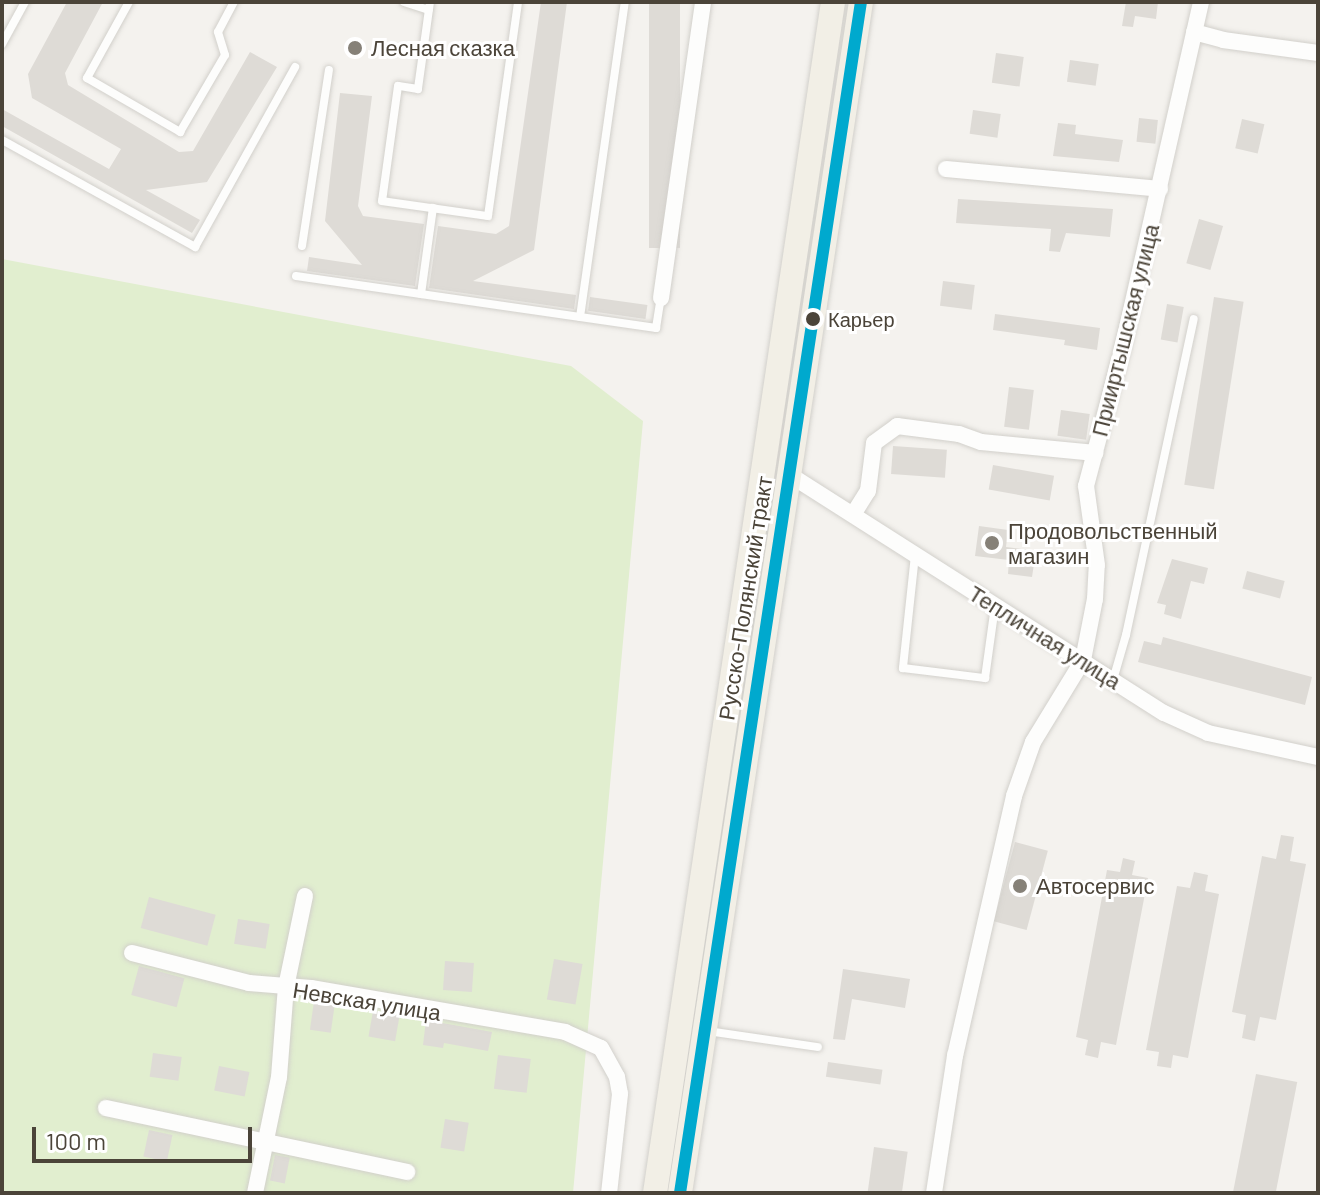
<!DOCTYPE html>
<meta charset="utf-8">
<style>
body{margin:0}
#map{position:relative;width:1320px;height:1195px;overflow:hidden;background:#f4f2ee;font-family:Barlow,sans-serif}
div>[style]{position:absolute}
.green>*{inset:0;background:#e1eecf}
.building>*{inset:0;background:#dedbd6;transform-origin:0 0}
.roads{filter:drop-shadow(0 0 2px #d2d0cb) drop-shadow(0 0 2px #d2d0cb)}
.service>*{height:8px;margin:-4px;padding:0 4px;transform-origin:4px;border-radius:4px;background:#fdfdfc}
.minor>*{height:16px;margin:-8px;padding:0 8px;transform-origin:8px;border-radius:8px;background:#fdfdfc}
.primary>*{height:24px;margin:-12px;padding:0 12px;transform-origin:12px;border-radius:12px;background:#f2efe6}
.bus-1>*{height:12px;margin:-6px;padding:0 6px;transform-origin:6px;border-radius:6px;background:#00a9ce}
.dots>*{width:22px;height:22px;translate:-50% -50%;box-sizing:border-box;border:4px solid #fff;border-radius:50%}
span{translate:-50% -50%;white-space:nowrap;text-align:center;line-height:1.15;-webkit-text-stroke:6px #fff;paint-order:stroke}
.bus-label{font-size:20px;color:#4b4439}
.left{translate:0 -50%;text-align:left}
.poi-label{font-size:22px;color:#4b4439}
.street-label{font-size:22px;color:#4b4439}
.frame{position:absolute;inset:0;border:4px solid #4b4439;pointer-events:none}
.scale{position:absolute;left:32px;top:1127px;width:220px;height:36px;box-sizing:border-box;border:4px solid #4b4439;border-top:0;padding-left:10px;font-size:24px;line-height:28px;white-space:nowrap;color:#4b4439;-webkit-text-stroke:6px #fff;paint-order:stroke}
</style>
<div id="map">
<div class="green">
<div style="clip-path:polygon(2px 259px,571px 366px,643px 421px,573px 1193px,2px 1193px)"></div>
</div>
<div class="building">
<div style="clip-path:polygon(67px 2px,103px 2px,65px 73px,68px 85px,179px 152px,193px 151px,250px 52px,277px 67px,207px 182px,146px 190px,200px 220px,192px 233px,2px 126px,2px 109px,109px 169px,121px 149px,32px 98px,28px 74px)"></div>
<div style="clip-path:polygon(541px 2px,567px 2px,534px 250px,473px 281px,576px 295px,574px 309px,429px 288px,438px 226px,496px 234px,509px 226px)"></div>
<div style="left:649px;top:2px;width:31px;height:246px"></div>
<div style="clip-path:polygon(1126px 2px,1158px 2px,1156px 19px,1135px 16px,1133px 27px,1122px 26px)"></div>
<div style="left:996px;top:53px;width:28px;height:30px;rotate:8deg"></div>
<div style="left:1070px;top:60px;width:29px;height:22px;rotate:8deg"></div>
<div style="clip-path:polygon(340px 93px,372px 96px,358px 206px,363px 216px,424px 224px,415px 286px,307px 271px,309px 257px,362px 265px,325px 221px)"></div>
<div style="left:973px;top:110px;width:28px;height:24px;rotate:8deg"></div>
<div style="left:1139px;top:118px;width:19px;height:24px;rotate:6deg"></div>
<div style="left:1242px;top:119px;width:23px;height:30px;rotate:13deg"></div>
<div style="clip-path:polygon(1058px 123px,1076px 125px,1075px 134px,1123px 140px,1119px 162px,1053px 156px)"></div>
<div style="clip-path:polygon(958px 199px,1113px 209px,1110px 237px,1066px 233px,1060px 252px,1049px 251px,1051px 229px,956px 223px)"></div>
<div style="left:1199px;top:219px;width:25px;height:46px;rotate:16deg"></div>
<div style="left:943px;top:281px;width:32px;height:25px;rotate:7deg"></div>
<div style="left:590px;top:297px;width:58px;height:14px;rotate:8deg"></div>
<div style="left:1214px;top:297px;width:30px;height:190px;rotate:9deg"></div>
<div style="left:1167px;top:304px;width:17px;height:36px;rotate:10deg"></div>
<div style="clip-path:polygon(995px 314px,1100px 328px,1097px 350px,1064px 345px,1065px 340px,993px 330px)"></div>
<div style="left:1009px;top:387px;width:25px;height:40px;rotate:7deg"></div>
<div style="left:1061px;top:410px;width:29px;height:26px;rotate:8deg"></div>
<div style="left:893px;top:446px;width:54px;height:28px;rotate:4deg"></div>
<div style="left:993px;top:465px;width:62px;height:25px;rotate:10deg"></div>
<div style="clip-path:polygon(979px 526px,1008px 530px,1006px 547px,1036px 551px,1032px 577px,1008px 574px,1009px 560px,975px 556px)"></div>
<div style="clip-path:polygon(1172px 559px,1208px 568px,1204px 584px,1191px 581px,1181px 619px,1164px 614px,1166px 605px,1157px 603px)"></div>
<div style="left:1247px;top:571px;width:39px;height:18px;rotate:15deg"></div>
<div style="clip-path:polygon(1163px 637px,1312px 677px,1305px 705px,1138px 662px,1144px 641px,1161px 645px)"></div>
<div style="clip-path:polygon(1281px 835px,1294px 837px,1290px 861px,1306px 864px,1276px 1020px,1260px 1017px,1255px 1041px,1242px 1038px,1246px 1015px,1232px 1012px,1262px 856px,1276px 859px)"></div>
<div style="left:1015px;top:842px;width:34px;height:82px;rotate:15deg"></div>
<div style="clip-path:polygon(1123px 858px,1135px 861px,1132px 875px,1148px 878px,1116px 1045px,1101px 1042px,1098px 1058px,1085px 1055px,1088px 1040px,1076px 1037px,1107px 870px,1120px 872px)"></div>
<div style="clip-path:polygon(1194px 872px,1208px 875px,1205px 891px,1219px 894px,1188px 1058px,1173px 1055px,1171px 1068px,1157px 1066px,1159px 1052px,1146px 1050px,1177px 886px,1190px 888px)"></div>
<div style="left:149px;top:897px;width:69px;height:32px;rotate:15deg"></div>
<div style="left:238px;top:919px;width:32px;height:25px;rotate:9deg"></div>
<div style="left:554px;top:959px;width:29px;height:41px;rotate:10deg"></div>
<div style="left:445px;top:961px;width:29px;height:29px;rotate:4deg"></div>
<div style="left:139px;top:966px;width:47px;height:30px;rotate:15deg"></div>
<div style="clip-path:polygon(843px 969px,910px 979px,905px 1008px,852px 999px,845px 1040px,833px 1039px)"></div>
<div style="left:314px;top:1001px;width:21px;height:29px;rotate:8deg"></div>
<div style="left:373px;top:1011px;width:27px;height:26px;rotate:10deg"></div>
<div style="clip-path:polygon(426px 1020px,492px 1032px,488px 1051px,444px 1043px,443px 1048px,423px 1045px)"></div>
<div style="left:153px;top:1053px;width:29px;height:24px;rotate:8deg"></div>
<div style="left:498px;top:1055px;width:33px;height:34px;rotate:7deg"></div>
<div style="left:828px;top:1062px;width:55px;height:15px;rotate:8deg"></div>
<div style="left:219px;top:1066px;width:31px;height:25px;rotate:11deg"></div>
<div style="left:1256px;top:1074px;width:42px;height:121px;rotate:11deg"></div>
<div style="left:445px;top:1119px;width:24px;height:29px;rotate:9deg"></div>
<div style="left:149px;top:1130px;width:24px;height:27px;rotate:12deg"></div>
<div style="left:874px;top:1147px;width:34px;height:47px;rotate:8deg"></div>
<div style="left:275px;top:1155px;width:15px;height:26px;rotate:11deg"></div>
</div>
<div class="roads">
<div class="service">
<div style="left:129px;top:2px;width:87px;rotate:118.9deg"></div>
<div style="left:87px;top:78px;width:108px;rotate:30.1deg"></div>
<div style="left:180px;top:132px;width:89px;rotate:-59.7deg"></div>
<div style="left:225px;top:55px;width:24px;rotate:-107deg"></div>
<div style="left:218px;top:32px;width:34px;rotate:-62deg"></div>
<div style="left:404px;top:2px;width:26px;rotate:18deg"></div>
<div style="left:430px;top:2px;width:88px;rotate:97.9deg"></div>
<div style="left:418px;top:89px;width:20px;rotate:-171deg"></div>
<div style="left:398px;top:86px;width:116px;rotate:97.9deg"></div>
<div style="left:382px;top:201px;width:107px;rotate:8.1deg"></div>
<div style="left:488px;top:216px;width:216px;rotate:-82deg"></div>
<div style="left:2px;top:44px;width:48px;rotate:-61.3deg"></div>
<div style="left:2px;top:140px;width:221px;rotate:29deg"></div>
<div style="left:195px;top:247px;width:206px;rotate:-60.9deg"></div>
<div style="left:302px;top:246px;width:178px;rotate:-81.3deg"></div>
<div style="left:296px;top:276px;width:364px;rotate:8.2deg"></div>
<div style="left:656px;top:328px;width:30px;rotate:-81deg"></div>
<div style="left:421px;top:294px;width:87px;rotate:-82.1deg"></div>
<div style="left:580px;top:317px;width:318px;rotate:-81.9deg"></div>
<div style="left:915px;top:555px;width:114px;rotate:96.1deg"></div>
<div style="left:903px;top:668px;width:83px;rotate:7deg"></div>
<div style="left:985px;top:678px;width:73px;rotate:-82.1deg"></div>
<div style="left:1113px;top:680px;width:47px;rotate:-73.9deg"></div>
<div style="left:1126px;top:635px;width:323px;rotate:-77.9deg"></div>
<div style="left:708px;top:1031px;width:111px;rotate:8.3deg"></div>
</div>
<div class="minor">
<div style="left:1194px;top:32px;width:30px;rotate:15deg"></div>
<div style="left:1223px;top:40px;width:96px;rotate:7.8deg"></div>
<div style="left:946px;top:169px;width:215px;rotate:5.3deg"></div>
<div style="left:661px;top:298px;width:299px;rotate:-81.9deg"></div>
<div style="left:790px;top:475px;width:443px;rotate:32.5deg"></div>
<div style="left:1164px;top:713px;width:48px;rotate:24.4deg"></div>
<div style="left:1208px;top:733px;width:113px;rotate:12.3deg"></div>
<div style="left:854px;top:513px;width:26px;rotate:-58deg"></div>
<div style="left:868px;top:491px;width:48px;rotate:-82.9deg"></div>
<div style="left:874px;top:443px;width:29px;rotate:-36deg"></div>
<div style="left:897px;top:426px;width:63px;rotate:7.4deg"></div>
<div style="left:959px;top:434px;width:23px;rotate:20deg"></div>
<div style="left:981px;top:442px;width:115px;rotate:5.5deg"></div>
<div style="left:132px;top:953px;width:121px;rotate:14.4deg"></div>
<div style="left:249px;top:983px;width:62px;rotate:4.6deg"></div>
<div style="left:311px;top:988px;width:258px;rotate:9.8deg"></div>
<div style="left:565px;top:1032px;width:39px;rotate:24deg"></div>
<div style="left:601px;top:1048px;width:33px;rotate:61deg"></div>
<div style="left:617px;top:1077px;width:17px;rotate:80deg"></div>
<div style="left:620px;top:1094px;width:100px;rotate:96.3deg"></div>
<div style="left:106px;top:1108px;width:308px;rotate:12deg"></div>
<div style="left:255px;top:1193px;width:118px;rotate:-78.3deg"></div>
<div style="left:279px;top:1077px;width:90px;rotate:-85.6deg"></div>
<div style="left:286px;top:987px;width:93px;rotate:-78.2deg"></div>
<div style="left:934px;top:1193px;width:139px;rotate:-81.3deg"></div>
<div style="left:955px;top:1056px;width:267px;rotate:-77.2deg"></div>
<div style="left:1014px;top:796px;width:57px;rotate:-70.6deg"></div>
<div style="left:1033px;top:742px;width:96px;rotate:-58.6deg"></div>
<div style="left:1083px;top:660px;width:62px;rotate:-78.9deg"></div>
<div style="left:1095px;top:599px;width:34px;rotate:-87deg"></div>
<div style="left:1097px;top:565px;width:80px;rotate:-97.9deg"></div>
<div style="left:1086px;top:486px;width:141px;rotate:-75.2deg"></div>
<div style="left:1122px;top:350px;width:357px;rotate:-77.2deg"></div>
</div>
<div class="primary">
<div style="left:655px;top:1193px;width:1204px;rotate:-81.5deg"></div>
<div style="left:680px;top:1193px;width:1205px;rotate:-81.36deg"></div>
</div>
</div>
<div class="bus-1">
<div style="left:680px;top:1193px;width:1205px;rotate:-81.36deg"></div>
</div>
<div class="dots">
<div style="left:355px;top:48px;background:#868178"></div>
<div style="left:813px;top:319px;background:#4b4439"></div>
<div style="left:992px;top:543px;background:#868178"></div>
<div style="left:1020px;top:886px;background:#868178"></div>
</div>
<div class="bus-label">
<span class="left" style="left:828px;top:319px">Карьер</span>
</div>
<div class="poi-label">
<span class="left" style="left:371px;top:48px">Лесная сказка</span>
<span class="left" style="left:1008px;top:543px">Продовольственный<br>магазин</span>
<span class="left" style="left:1036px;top:886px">Автосервис</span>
</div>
<div class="street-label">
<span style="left:1125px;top:330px;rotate:-76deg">Прииртышская улица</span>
<span style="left:745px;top:598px;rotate:-81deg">Русско-Полянский тракт</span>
<span style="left:1045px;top:637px;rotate:32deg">Тепличная улица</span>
<span style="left:367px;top:1001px;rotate:9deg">Невская улица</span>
</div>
<div class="frame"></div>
<div class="scale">100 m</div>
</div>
